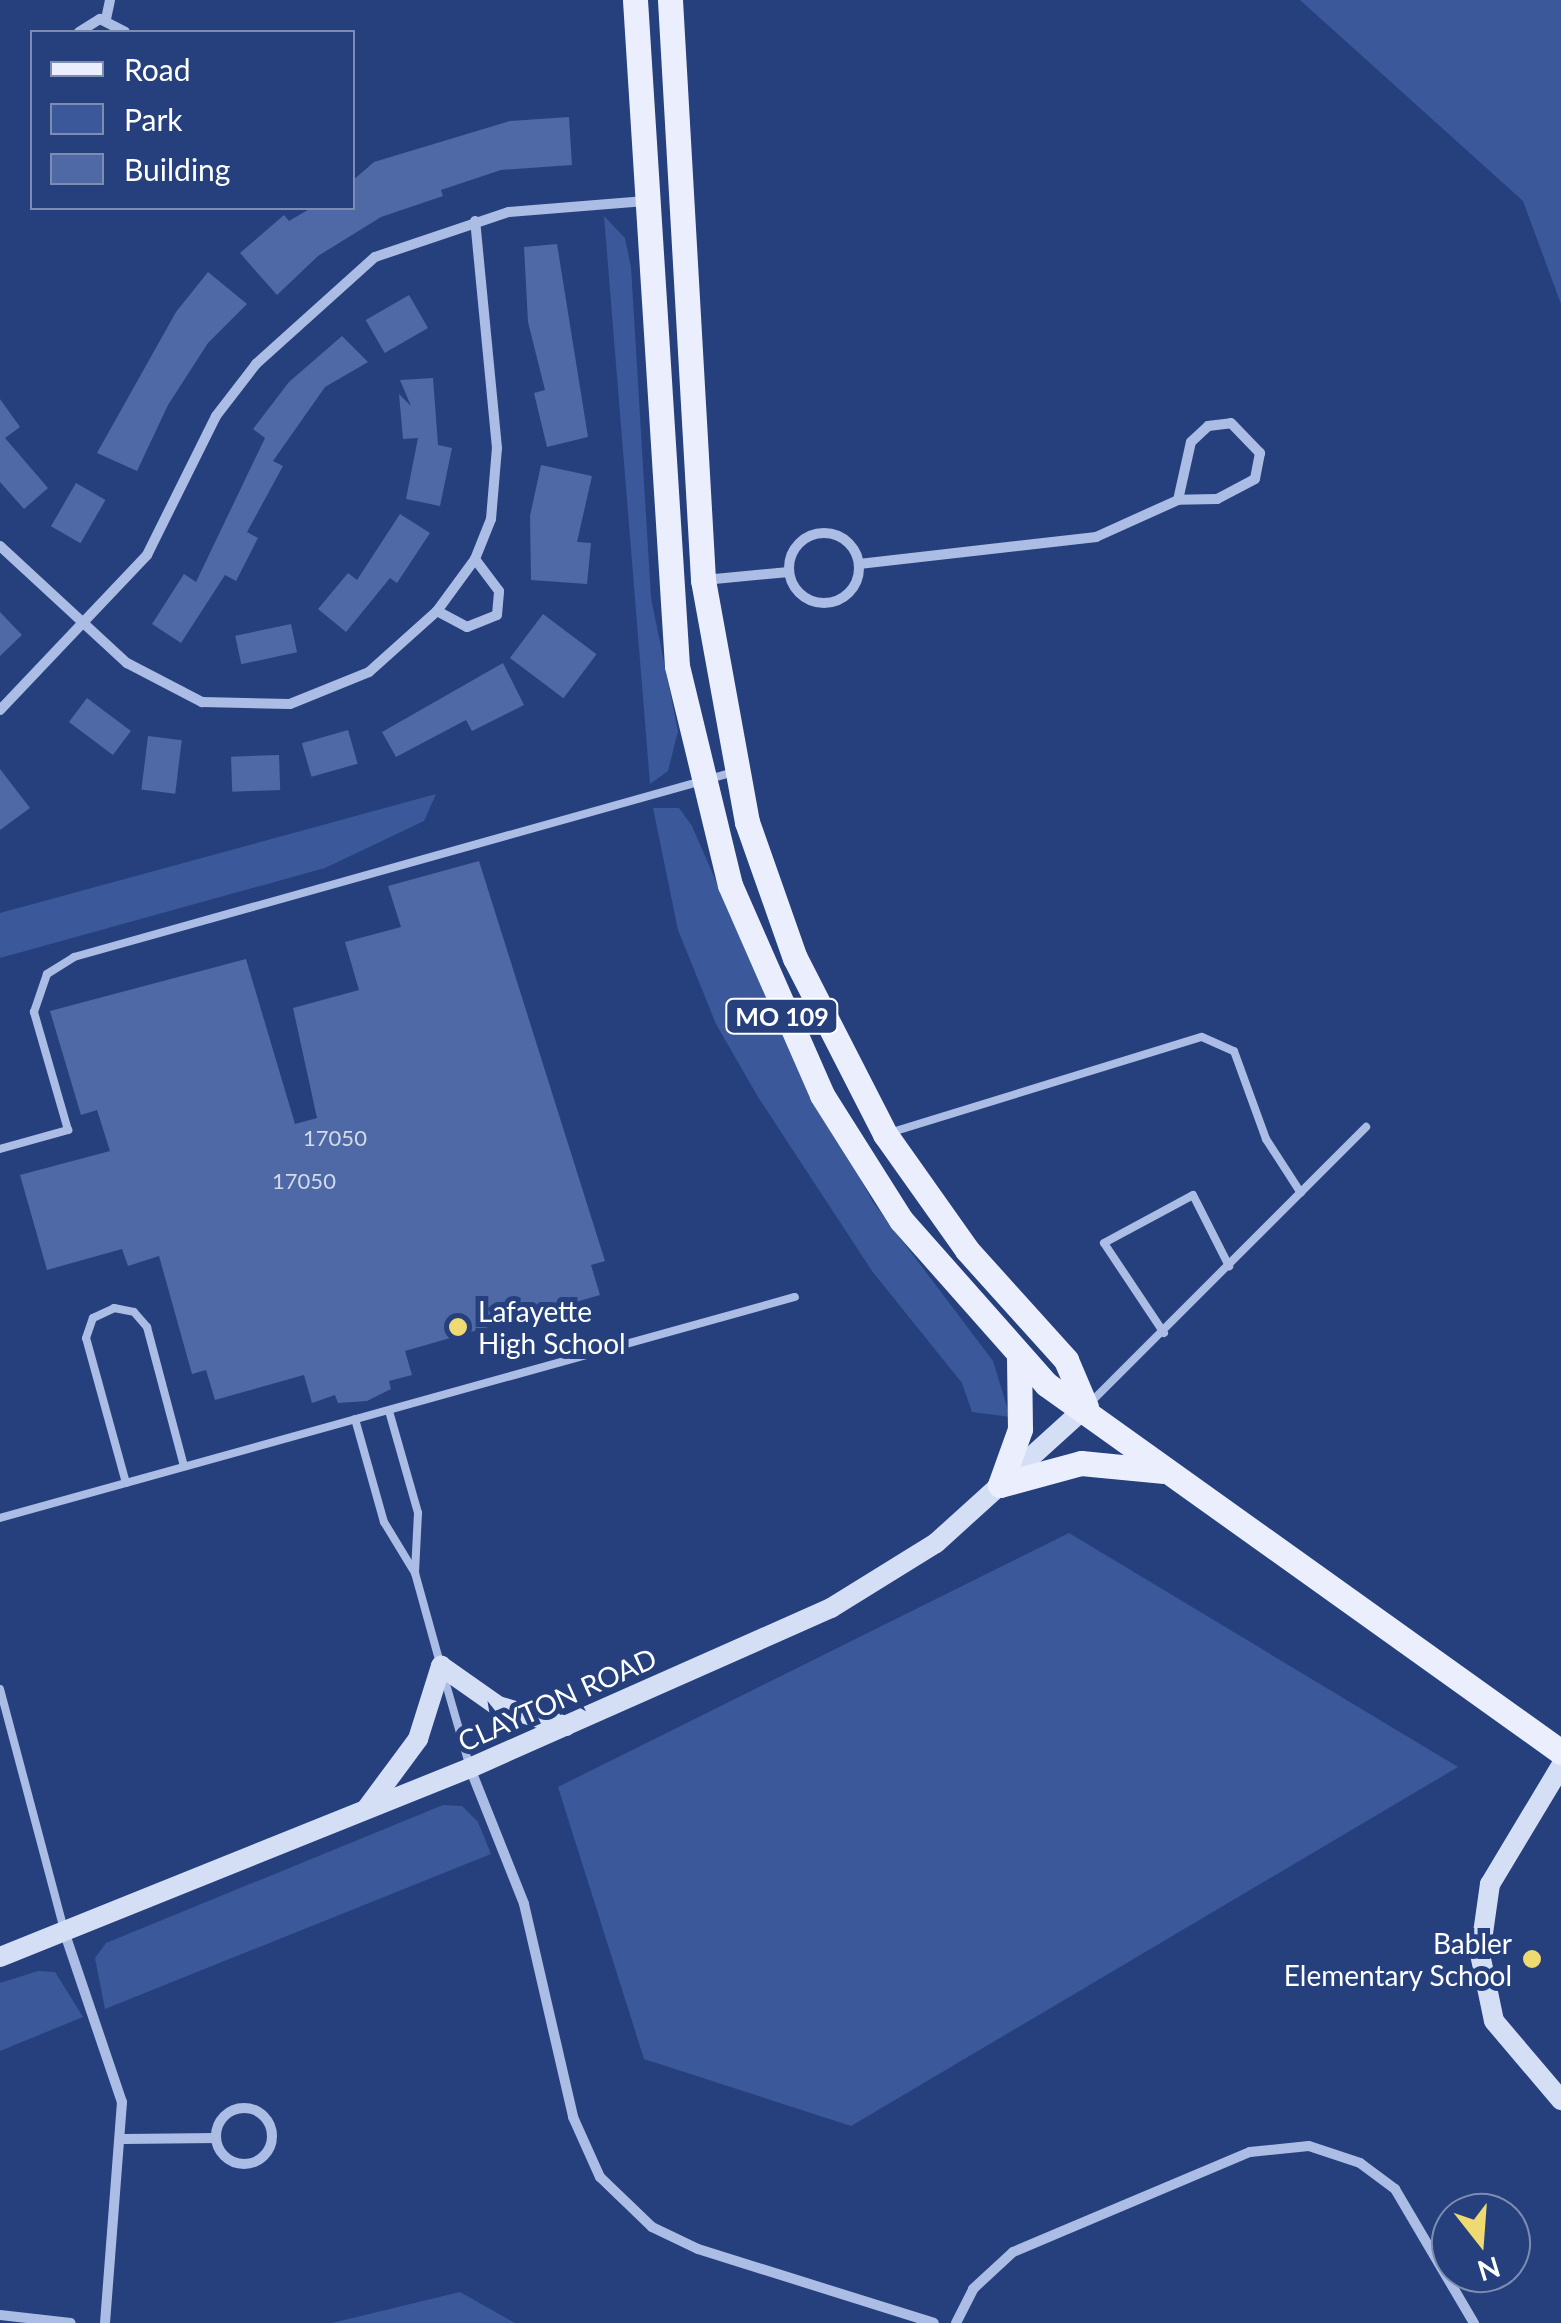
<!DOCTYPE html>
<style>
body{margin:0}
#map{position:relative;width:1561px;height:2323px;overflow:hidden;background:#26407d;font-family:Lato,sans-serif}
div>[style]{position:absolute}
.green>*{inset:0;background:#3a589a}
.building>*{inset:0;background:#4e69a5;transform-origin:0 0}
.lane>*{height:8px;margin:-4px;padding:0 4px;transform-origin:4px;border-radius:4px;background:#abbde5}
.street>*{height:10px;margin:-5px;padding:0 5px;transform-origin:5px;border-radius:5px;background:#abbde5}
.street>.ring{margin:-5px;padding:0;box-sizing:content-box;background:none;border:10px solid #abbde5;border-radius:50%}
.secondary>*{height:20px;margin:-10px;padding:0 10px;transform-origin:10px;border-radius:10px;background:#d4def5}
.primary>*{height:25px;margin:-12.5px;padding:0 12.5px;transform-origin:12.5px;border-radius:12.5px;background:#ebeffd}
.dots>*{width:28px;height:28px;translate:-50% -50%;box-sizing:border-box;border:5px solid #26407d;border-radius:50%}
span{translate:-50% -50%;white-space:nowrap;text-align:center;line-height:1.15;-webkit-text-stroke:10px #26407d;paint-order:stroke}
.number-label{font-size:22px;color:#d3dae8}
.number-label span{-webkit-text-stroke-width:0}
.shield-label span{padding:2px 8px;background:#26407d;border:2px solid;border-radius:8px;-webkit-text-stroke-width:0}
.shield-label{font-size:25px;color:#fff;font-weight:700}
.poi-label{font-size:28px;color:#fff}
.left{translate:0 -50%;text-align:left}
.right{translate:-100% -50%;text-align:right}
.street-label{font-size:28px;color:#fff}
.legend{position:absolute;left:30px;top:30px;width:325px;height:180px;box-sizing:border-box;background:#26407d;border:2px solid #7d8cb1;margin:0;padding:12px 18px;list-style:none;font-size:30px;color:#fff}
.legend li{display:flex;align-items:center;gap:20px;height:50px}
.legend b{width:50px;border:2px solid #7d8cb1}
.north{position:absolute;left:1431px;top:2193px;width:100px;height:100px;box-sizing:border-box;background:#26407d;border:2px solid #7d8cb1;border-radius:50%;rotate:163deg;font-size:28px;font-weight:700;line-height:40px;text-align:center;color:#fff}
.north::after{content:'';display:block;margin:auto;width:35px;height:45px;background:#eeda70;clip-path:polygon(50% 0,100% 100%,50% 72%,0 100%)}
</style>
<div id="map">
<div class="green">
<div style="clip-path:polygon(1300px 0,1561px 0,1561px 304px,1523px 201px)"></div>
<div style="clip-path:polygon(604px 216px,625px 238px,631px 267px,651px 598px,678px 731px,668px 771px,650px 784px)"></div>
<div style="clip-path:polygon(436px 794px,424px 821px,325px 868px,0 958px,0 913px)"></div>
<div style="clip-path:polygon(653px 808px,679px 808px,692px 826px,784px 1038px,873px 1202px,993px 1361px,1010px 1417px,972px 1412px,962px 1383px,872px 1271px,758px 1097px,716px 1024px,678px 930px)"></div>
<div style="clip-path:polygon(1069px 1533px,1458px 1767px,851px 2126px,644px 2059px,558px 1787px)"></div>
<div style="clip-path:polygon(443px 1805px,462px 1806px,478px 1822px,491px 1854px,105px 2009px,95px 1958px,106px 1943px)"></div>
<div style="clip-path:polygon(38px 1971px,55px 1972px,83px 2017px,0 2051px,0 1983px)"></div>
<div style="clip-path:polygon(460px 2292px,515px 2323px,332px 2323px)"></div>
</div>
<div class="building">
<div style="clip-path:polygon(569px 117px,572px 165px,501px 170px,441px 190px,443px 196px,381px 217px,318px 256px,277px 295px,240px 253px,284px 215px,289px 221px,311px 208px,352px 208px,352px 181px,374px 162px,510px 121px)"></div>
<div style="clip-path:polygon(557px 244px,588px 437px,547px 447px,534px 393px,545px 390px,528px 322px,524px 247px)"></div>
<div style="clip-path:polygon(208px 272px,247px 304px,208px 343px,168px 405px,137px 471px,97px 453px,176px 312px)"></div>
<div style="left:409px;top:295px;width:38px;height:50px;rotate:60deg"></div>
<div style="clip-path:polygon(342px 336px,368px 362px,325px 387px,273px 461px,283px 466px,247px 532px,258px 538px,236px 581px,225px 575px,181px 643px,152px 624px,184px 574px,196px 582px,265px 438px,253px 429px,289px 382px)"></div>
<div style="clip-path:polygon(433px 378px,438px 445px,452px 448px,440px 506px,406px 499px,418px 438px,403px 439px,399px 394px,411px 406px,400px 380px)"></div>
<div style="clip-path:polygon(0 399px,20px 427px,5px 438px,48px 488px,24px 509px,0 482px)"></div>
<div style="clip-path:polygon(541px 465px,592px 476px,577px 542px,591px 543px,587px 584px,531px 580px,530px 516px)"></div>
<div style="left:76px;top:483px;width:34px;height:50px;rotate:30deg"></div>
<div style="clip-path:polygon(400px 514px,430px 533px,397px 583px,390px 578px,346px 632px,318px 609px,348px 573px,357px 580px)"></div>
<div style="clip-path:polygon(0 612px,22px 635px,0 656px)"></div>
<div style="left:543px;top:614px;width:67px;height:55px;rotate:37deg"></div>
<div style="left:291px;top:624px;width:29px;height:57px;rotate:78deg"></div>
<div style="clip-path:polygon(503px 663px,524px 705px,472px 731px,466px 720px,396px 757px,382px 732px)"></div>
<div style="left:87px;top:698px;width:55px;height:30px;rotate:37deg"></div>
<div style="left:348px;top:730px;width:35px;height:48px;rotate:74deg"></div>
<div style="left:148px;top:736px;width:34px;height:54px;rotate:7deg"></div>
<div style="left:279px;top:755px;width:35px;height:48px;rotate:88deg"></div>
<div style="clip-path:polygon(0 769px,30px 808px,0 830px)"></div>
<div style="clip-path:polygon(479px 861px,605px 1261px,591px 1265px,600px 1295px,405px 1351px,412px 1375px,389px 1381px,391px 1389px,367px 1401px,338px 1403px,335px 1395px,312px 1403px,304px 1375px,215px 1400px,206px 1370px,192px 1374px,159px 1256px,128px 1266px,122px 1249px,47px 1270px,20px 1175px,110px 1151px,97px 1110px,81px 1115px,50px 1011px,246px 959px,295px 1124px,317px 1118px,293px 1008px,359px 990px,345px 942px,401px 927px,388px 886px)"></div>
</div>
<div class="lane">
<div style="left:889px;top:1133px;width:327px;rotate:-17.1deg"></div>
<div style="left:1202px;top:1037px;width:35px;rotate:24deg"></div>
<div style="left:1234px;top:1051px;width:94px;rotate:70deg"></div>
<div style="left:1266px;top:1139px;width:64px;rotate:57.1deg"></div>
<div style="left:0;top:1149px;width:71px;rotate:-15.6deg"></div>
<div style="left:68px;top:1130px;width:123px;rotate:-106.1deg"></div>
<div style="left:34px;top:1012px;width:40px;rotate:-71.1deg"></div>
<div style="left:47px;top:974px;width:32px;rotate:-32deg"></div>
<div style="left:74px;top:957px;width:685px;rotate:-15.66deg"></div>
<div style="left:1164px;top:1333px;width:108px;rotate:-123.7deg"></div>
<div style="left:1104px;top:1243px;width:101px;rotate:-28.3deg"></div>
<div style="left:1193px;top:1195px;width:80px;rotate:63.1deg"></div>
<div style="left:1089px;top:1404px;width:392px;rotate:-45deg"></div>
<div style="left:389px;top:1411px;width:106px;rotate:74.1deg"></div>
<div style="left:418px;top:1513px;width:60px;rotate:92.9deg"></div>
<div style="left:355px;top:1419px;width:107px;rotate:74.3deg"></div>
<div style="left:384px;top:1522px;width:60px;rotate:58.7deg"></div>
<div style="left:415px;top:1573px;width:93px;rotate:74.5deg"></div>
<div style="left:126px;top:1483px;width:150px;rotate:-105.4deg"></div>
<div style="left:86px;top:1338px;width:21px;rotate:-71deg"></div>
<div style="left:93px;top:1318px;width:23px;rotate:-25deg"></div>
<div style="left:114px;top:1308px;width:20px;rotate:11deg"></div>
<div style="left:134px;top:1312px;width:20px;rotate:49deg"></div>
<div style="left:147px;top:1327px;width:144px;rotate:75.1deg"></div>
<div style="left:0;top:1518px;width:825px;rotate:-15.54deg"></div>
<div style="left:444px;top:1677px;width:91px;rotate:74deg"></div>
<div style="left:0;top:1689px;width:249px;rotate:75.1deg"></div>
</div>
<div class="street">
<div style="left:106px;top:19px;width:19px;rotate:-78deg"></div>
<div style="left:79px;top:32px;width:25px;rotate:-32deg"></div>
<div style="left:100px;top:19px;width:28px;rotate:27deg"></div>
<div style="left:1231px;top:423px;width:42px;rotate:46deg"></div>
<div style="left:1260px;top:453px;width:26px;rotate:101deg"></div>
<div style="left:1255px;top:479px;width:43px;rotate:152.2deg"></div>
<div style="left:1217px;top:499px;width:39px;rotate:179deg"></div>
<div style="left:1178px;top:500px;width:59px;rotate:-77.4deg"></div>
<div style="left:1191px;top:442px;width:23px;rotate:-43deg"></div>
<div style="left:1208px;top:426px;width:23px;rotate:-7deg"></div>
<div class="ring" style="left:789px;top:533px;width:60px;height:60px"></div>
<div style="left:0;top:546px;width:173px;rotate:42.7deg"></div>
<div style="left:127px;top:663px;width:85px;rotate:27.5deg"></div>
<div style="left:202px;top:702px;width:88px;rotate:1.3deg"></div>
<div style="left:290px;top:704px;width:85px;rotate:-22.1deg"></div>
<div style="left:369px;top:672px;width:91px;rotate:-41.9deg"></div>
<div style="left:437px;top:611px;width:64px;rotate:-53.8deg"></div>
<div style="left:475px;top:559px;width:43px;rotate:-68.2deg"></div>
<div style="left:491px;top:519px;width:71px;rotate:-85.2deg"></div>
<div style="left:497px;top:448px;width:228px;rotate:-95.5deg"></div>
<div style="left:859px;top:564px;width:239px;rotate:-6.5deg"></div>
<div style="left:1096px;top:537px;width:90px;rotate:-24.3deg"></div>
<div style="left:704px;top:580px;width:85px;rotate:-5.4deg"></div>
<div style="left:437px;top:611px;width:34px;rotate:28deg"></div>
<div style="left:467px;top:627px;width:32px;rotate:-22deg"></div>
<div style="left:497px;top:615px;width:24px;rotate:-85deg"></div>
<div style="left:499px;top:591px;width:40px;rotate:-127deg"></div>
<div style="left:0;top:710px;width:214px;rotate:-46.5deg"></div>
<div style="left:147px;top:555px;width:155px;rotate:-63.6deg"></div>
<div style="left:216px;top:416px;width:66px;rotate:-52.4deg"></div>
<div style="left:256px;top:364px;width:160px;rotate:-42deg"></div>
<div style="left:375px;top:257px;width:141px;rotate:-18.6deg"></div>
<div style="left:509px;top:212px;width:137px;rotate:-4.6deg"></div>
<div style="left:470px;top:1768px;width:146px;rotate:68.3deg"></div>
<div style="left:524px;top:1904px;width:219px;rotate:77deg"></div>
<div style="left:573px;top:2117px;width:66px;rotate:65.8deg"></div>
<div style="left:600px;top:2177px;width:72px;rotate:43.9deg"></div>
<div style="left:652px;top:2227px;width:51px;rotate:25.6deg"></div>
<div style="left:698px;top:2249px;width:247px;rotate:17.4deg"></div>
<div style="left:64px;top:1931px;width:181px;rotate:71.3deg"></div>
<div style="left:122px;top:2102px;width:222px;rotate:94.4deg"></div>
<div class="ring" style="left:216px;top:2108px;width:46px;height:46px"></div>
<div style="left:124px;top:2139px;width:92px;rotate:-0.6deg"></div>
<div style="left:0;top:2315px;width:71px;rotate:6.4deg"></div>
<div style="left:956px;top:2323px;width:38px;rotate:-63deg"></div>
<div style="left:973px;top:2289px;width:54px;rotate:-42.8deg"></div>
<div style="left:1013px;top:2252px;width:257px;rotate:-22.9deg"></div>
<div style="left:1250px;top:2152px;width:59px;rotate:-5.8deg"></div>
<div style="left:1309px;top:2146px;width:54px;rotate:18.4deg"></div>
<div style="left:1360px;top:2163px;width:44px;rotate:36.6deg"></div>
<div style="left:1395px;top:2189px;width:156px;rotate:59.5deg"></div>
</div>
<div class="secondary">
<div style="left:1561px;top:1766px;width:138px;rotate:121deg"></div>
<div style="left:1490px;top:1884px;width:71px;rotate:98.1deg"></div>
<div style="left:1480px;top:1954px;width:68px;rotate:78.2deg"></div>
<div style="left:1494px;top:2021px;width:104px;rotate:49.7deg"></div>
<div style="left:367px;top:1808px;width:86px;rotate:-53.5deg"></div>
<div style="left:418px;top:1739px;width:77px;rotate:-72.5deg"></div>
<div style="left:441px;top:1666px;width:70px;rotate:35.1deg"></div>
<div style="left:498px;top:1706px;width:71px;rotate:16.4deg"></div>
<div style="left:0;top:1957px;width:507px;rotate:-21.91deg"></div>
<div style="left:470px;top:1768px;width:395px;rotate:-23.9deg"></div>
<div style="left:831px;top:1608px;width:123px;rotate:-31.8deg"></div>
<div style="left:936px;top:1543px;width:202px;rotate:-42.2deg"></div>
</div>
<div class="primary">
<div style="left:635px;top:0;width:667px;rotate:86.39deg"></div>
<div style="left:677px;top:666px;width:225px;rotate:76.4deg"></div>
<div style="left:730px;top:885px;width:229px;rotate:66.3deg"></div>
<div style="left:822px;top:1095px;width:148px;rotate:57.7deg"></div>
<div style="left:901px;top:1220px;width:219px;rotate:48.5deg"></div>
<div style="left:1046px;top:1384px;width:633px;rotate:35.55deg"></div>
<div style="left:670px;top:0;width:581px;rotate:86.74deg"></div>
<div style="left:703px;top:580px;width:246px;rotate:79.7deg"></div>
<div style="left:747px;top:822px;width:144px;rotate:70.6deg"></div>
<div style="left:795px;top:958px;width:198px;rotate:62.9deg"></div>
<div style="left:885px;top:1134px;width:142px;rotate:54.7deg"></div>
<div style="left:967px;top:1250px;width:148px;rotate:48deg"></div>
<div style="left:1066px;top:1360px;width:51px;rotate:66.9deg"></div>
<div style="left:1000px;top:1485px;width:84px;rotate:-15.2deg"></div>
<div style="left:1081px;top:1463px;width:81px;rotate:5.6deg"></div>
<div style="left:1000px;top:1485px;width:59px;rotate:-70.3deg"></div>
<div style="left:1020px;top:1429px;width:74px;rotate:-90.8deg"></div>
</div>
<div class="dots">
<div style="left:458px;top:1327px;background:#eeda70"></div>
<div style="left:1532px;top:1959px;background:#eeda70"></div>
</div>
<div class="number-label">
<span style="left:335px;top:1138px">17050</span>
<span style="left:304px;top:1181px">17050</span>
</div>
<div class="shield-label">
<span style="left:782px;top:1016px">MO 109</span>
</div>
<div class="poi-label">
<span class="left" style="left:478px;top:1327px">Lafayette<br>High School</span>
<span class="right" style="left:1512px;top:1959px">Babler<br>Elementary School</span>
</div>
<div class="street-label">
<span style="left:557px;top:1699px;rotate:-24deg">CLAYTON ROAD</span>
</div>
<ul class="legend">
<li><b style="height:12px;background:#ebeffd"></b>Road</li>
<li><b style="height:28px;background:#3a589a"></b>Park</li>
<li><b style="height:28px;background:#4e69a5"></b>Building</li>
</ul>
<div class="north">N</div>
</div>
